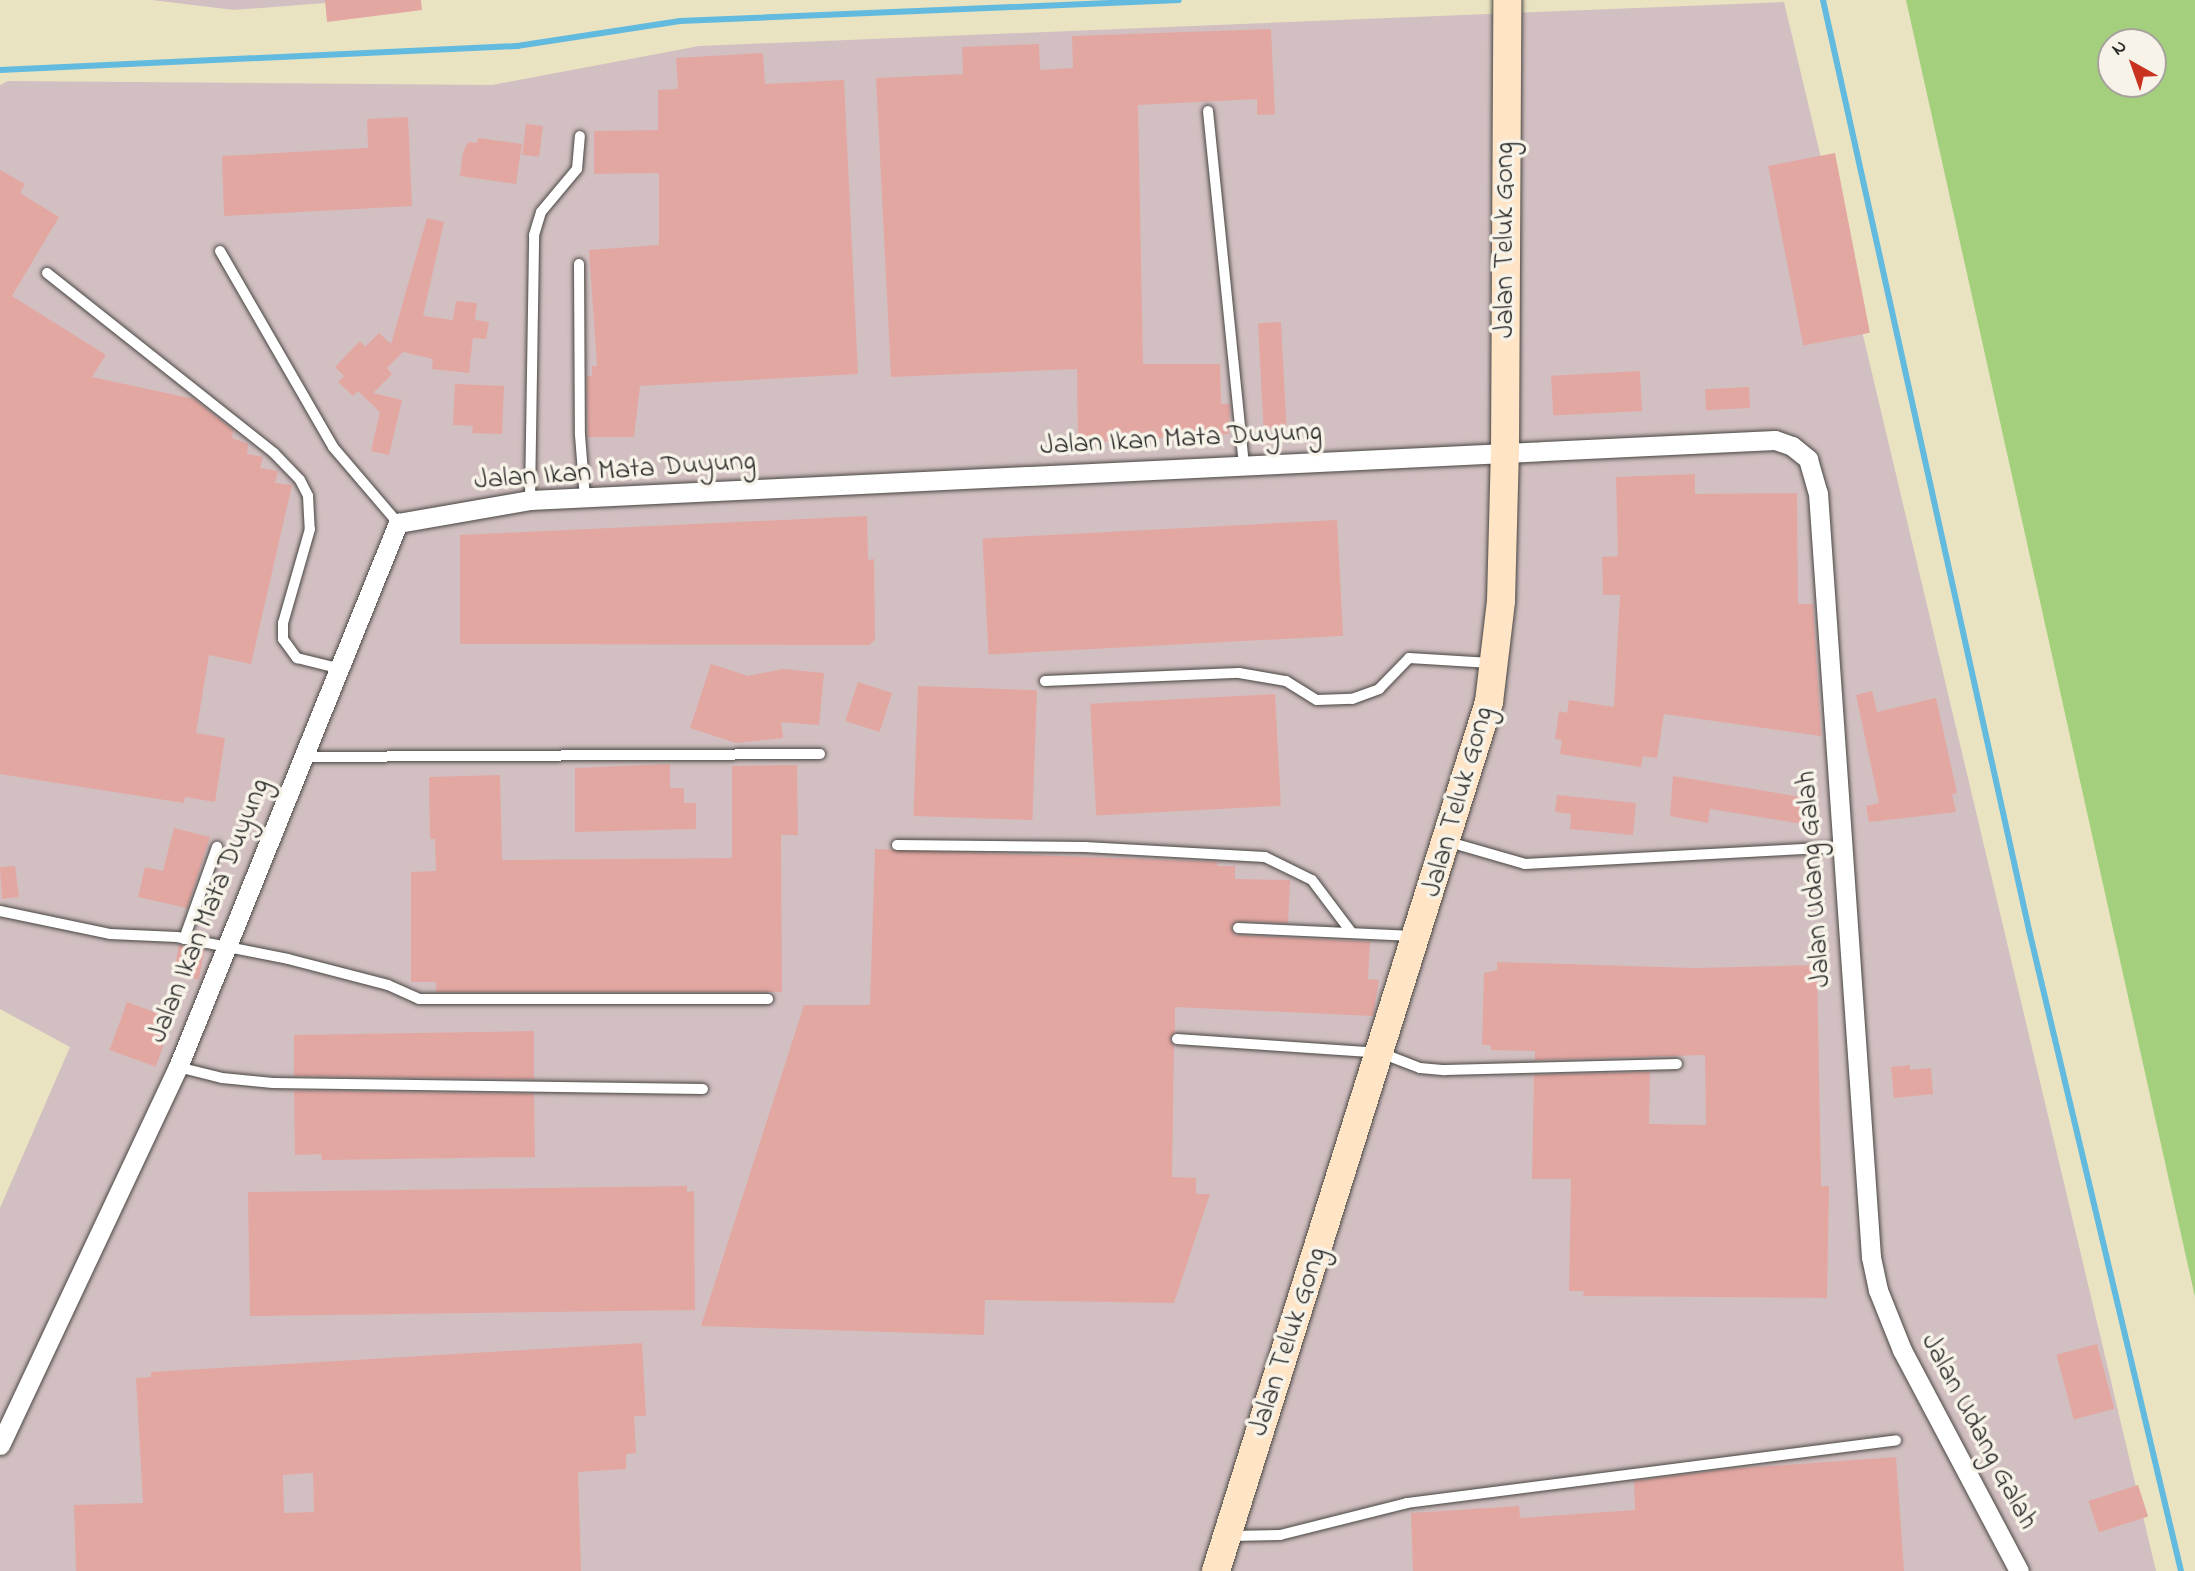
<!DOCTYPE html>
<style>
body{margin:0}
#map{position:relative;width:2195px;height:1571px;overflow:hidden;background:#eae3c2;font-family:"Indie Flower",sans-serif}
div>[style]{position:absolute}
.industrial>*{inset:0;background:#d2bfc1}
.green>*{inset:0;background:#a4d07d}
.stream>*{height:6px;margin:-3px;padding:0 3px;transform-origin:3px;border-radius:3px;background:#62badf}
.building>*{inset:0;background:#e3a7a2;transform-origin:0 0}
.roads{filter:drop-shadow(0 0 2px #484742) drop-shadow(0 0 2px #484742)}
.lane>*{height:10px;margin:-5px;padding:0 5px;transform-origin:5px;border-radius:5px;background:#fff}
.street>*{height:19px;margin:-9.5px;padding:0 9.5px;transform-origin:9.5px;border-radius:9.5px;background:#fff}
.secondary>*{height:28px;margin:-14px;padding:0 14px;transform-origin:14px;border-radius:14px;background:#ffe4c6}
span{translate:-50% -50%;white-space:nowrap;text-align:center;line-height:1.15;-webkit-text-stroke:7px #f7f3e8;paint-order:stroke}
.street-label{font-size:28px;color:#2b2b2b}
.north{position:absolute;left:2097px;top:28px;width:70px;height:70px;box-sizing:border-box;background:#f7f3e8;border:2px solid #a5a39c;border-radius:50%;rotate:320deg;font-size:19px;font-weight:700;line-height:28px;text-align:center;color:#2b2b2b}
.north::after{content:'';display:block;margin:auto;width:24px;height:32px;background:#c8321e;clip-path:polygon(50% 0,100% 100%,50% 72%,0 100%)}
</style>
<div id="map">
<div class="industrial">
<div style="clip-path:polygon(152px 0,364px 0,234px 10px)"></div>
<div style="clip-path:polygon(1784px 2px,2156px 1571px,0 1571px,0 1208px,70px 1047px,0 1009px,0 85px,8px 81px,492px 85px,699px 46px)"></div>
</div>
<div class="green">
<div style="clip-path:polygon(evenodd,1906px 0,2195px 0,2195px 1297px,1906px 0,2111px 42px,2153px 42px,2153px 84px,2111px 84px,2111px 42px)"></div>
</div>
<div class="stream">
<div style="left:1823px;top:0;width:953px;rotate:77.51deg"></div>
<div style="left:2029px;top:930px;width:659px;rotate:76.66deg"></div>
<div style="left:0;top:70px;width:518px;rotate:-2.66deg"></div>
<div style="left:517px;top:46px;width:165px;rotate:-8.7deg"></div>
<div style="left:680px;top:21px;width:499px;rotate:-2.4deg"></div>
</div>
<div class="building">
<div style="clip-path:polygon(325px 0,421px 0,422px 10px,327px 22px)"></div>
<div style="clip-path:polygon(1271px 29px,1275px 114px,1257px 115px,1257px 99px,1138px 105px,1143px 364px,1220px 364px,1221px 404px,1230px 404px,1229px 434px,1078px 443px,1077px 369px,891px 377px,876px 78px,963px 74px,962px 47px,1039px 44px,1040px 70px,1073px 68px,1072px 36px)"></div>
<div style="clip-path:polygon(763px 53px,765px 84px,844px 80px,858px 374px,640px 386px,634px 437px,588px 437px,587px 376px,592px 376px,592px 366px,597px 366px,589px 250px,659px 245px,659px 173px,594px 174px,594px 131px,658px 130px,658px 90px,678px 89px,676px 58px)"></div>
<div style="clip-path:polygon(408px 117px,412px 206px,224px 216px,222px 156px,368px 148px,367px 119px)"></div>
<div style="left:526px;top:124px;width:17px;height:31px;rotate:7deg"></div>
<div style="clip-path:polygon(478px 138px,522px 144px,516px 184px,460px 176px,463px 152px,468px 142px,477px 143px)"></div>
<div style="left:1835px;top:153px;width:183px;height:68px;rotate:79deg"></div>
<div style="clip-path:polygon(0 170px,25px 184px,20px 193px,59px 217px,12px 296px,106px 355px,92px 377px,194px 399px,233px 430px,232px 438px,248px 444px,247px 454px,263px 457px,260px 468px,278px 471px,275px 483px,292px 485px,251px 664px,209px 655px,196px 733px,225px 738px,215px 802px,185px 797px,184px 803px,0 774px)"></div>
<div style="clip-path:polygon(427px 218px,444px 222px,423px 316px,453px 320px,456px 301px,477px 303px,475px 320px,489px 322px,486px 339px,473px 338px,469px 373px,432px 369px,433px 359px,403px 352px,387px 368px,392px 374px,373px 393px,402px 400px,389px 455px,371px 451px,380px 412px,358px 391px,353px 396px,338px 382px,344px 376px,335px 367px,360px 341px,365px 347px,379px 333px,391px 344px)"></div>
<div style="left:1281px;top:322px;width:105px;height:23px;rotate:87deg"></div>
<div style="left:1640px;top:371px;width:40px;height:89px;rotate:87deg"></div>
<div style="clip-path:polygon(455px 384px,504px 386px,502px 434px,472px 433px,473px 426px,453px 425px)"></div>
<div style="left:1749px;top:387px;width:21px;height:44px;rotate:87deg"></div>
<div style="clip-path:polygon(1695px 474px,1695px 494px,1797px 493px,1798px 604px,1813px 604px,1821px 736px,1664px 714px,1657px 758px,1643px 756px,1641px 767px,1560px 754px,1562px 740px,1555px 739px,1559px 711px,1567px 713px,1569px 700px,1614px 707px,1620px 595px,1603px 595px,1602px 557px,1618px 556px,1616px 477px)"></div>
<div style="clip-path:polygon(867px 516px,868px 560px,874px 559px,875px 640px,869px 645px,460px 644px,460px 535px)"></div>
<div style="left:1337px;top:520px;width:116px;height:355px;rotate:87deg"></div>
<div style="clip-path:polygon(711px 664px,748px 676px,783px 669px,824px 673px,819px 725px,781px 722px,783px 738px,736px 743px,690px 728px)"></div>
<div style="left:858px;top:682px;width:36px;height:41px;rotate:18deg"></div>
<div style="left:918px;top:686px;width:119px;height:130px;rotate:2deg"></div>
<div style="clip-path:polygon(1872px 691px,1877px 712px,1936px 698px,1957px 793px,1952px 794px,1956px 812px,1869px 822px,1866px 806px,1879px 803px,1856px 695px)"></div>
<div style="left:1275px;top:694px;width:112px;height:185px;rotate:87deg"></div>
<div style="clip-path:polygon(670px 764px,670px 788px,684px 788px,684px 803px,696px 803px,696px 829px,575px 832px,575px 768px)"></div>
<div style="clip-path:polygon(797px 765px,798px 835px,781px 835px,782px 992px,436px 992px,436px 982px,411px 982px,411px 872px,436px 871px,435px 839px,430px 839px,429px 777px,500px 775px,502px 860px,732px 858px,732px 766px)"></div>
<div style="clip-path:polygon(1673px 776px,1807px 798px,1803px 824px,1710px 809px,1708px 823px,1670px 816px)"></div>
<div style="clip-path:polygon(1557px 795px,1636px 803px,1633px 835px,1570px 829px,1571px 814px,1555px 812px)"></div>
<div style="clip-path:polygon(174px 828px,210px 837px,187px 908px,138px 897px,145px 867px,163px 871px)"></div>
<div style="clip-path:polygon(875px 849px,1217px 862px,1217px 866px,1235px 866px,1235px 879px,1290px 880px,1288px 923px,1238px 921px,1231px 927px,1235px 935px,1370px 942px,1368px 979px,1379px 980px,1373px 1016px,1175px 1007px,1175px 1032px,1170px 1039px,1174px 1046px,1172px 1177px,1196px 1178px,1196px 1194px,1210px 1194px,1174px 1303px,985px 1300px,984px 1335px,701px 1326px,804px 1005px,870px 1005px)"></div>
<div style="clip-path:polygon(15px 866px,19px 897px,2px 899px,0 867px)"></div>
<div style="left:179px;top:945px;width:26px;height:30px;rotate:11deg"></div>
<div style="clip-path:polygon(1497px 962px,1694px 968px,1817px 965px,1821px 1186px,1829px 1186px,1827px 1298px,1583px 1296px,1584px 1291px,1569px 1291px,1571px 1179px,1532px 1179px,1534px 1075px,1650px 1072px,1649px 1124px,1706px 1125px,1705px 1055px,1535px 1060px,1535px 1051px,1491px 1050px,1491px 1045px,1482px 1045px,1484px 973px,1497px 970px)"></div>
<div style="left:127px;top:1002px;width:49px;height:51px;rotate:20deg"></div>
<div style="clip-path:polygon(534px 1031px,534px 1079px,294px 1076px,294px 1035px)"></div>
<div style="clip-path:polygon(1910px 1065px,1910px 1070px,1931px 1068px,1933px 1094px,1894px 1098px,1891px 1067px)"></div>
<div style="clip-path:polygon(294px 1091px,534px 1094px,535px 1157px,322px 1160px,321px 1154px,295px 1155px)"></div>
<div style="clip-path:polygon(687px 1186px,687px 1192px,694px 1191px,695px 1310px,250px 1316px,248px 1192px)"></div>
<div style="clip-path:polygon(evenodd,642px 1343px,646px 1416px,634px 1416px,636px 1453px,626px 1454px,626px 1469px,578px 1472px,581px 1571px,76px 1571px,74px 1505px,143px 1503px,136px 1378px,151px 1377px,151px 1372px,642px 1343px,313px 1473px,314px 1512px,284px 1513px,283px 1475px,313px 1473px)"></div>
<div style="left:2097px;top:1344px;width:67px;height:42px;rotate:75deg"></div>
<div style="clip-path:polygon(1896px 1457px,1904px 1571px,1413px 1571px,1411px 1513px,1519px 1506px,1520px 1518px,1635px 1510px,1634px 1481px,1729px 1469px)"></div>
<div style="left:2138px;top:1485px;width:33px;height:52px;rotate:72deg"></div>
</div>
<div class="roads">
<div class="lane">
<div style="left:1208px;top:111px;width:356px;rotate:84.2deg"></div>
<div style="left:220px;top:251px;width:226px;rotate:60deg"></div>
<div style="left:333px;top:447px;width:100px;rotate:49.5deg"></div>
<div style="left:579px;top:264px;width:171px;rotate:89.7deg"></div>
<div style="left:580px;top:435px;width:63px;rotate:85.5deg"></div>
<div style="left:47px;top:273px;width:290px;rotate:38.4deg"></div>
<div style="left:274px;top:453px;width:37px;rotate:46deg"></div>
<div style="left:300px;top:480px;width:18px;rotate:63deg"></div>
<div style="left:308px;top:496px;width:33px;rotate:87deg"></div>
<div style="left:310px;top:529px;width:98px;rotate:106deg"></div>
<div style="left:283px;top:623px;width:16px;rotate:90deg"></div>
<div style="left:283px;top:639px;width:24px;rotate:54deg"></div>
<div style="left:297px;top:658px;width:41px;rotate:14deg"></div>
<div style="left:530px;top:500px;width:265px;rotate:-89.1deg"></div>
<div style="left:534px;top:235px;width:24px;rotate:-73deg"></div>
<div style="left:541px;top:212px;width:56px;rotate:-50.1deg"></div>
<div style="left:577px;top:169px;width:33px;rotate:-85deg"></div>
<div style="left:1045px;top:681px;width:194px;rotate:-2.4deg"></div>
<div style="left:1239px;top:673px;width:48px;rotate:9.7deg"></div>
<div style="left:1286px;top:681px;width:36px;rotate:32deg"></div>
<div style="left:1317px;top:700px;width:35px;rotate:-2deg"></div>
<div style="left:1352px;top:699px;width:29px;rotate:-20deg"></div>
<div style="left:1379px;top:689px;width:43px;rotate:-45.9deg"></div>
<div style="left:1409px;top:658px;width:82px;rotate:3.5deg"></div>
<div style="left:302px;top:757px;width:518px;rotate:-0.33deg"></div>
<div style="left:1449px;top:842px;width:79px;rotate:16.1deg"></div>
<div style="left:1525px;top:864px;width:316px;rotate:-3.1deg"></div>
<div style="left:897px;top:845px;width:188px;rotate:0.6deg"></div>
<div style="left:1085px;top:847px;width:180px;rotate:3.2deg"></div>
<div style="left:1265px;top:857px;width:52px;rotate:26.1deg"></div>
<div style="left:1312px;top:880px;width:66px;rotate:53deg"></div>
<div style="left:0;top:911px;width:112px;rotate:11.8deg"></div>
<div style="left:110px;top:934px;width:67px;rotate:2.6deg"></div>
<div style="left:177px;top:937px;width:113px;rotate:11.2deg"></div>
<div style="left:288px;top:959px;width:103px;rotate:14.6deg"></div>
<div style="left:388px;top:985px;width:34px;rotate:24deg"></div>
<div style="left:419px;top:999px;width:349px"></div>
<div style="left:1238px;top:928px;width:176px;rotate:2.6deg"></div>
<div style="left:184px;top:939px;width:98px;rotate:-70.3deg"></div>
<div style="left:1177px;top:1039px;width:204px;rotate:3.9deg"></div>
<div style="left:1381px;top:1053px;width:42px;rotate:21deg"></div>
<div style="left:1420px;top:1068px;width:25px;rotate:5deg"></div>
<div style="left:1445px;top:1070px;width:232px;rotate:-1.5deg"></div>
<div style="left:178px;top:1067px;width:45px;rotate:14deg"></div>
<div style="left:222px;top:1078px;width:51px;rotate:5.6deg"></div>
<div style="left:273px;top:1083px;width:430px;rotate:0.8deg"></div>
<div style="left:1231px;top:1536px;width:49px;rotate:-1.2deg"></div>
<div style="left:1280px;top:1535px;width:131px;rotate:-14.1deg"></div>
<div style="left:1407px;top:1503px;width:493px;rotate:-7.3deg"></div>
</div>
<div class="street">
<div style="left:0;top:1445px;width:418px;rotate:-64.8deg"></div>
<div style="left:178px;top:1067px;width:587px;rotate:-67.98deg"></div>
<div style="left:398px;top:523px;width:134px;rotate:-9.9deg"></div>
<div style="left:530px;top:500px;width:1246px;rotate:-2.76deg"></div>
<div style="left:1775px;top:440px;width:18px;rotate:19deg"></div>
<div style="left:1792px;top:446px;width:21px;rotate:39deg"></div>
<div style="left:1808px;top:459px;width:35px;rotate:74deg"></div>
<div style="left:1818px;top:493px;width:766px;rotate:86.03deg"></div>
<div style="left:1871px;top:1257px;width:34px;rotate:78deg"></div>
<div style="left:1878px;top:1290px;width:65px;rotate:68.2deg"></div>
<div style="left:1902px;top:1350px;width:250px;rotate:62.1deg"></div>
</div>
<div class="secondary">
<div style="left:1216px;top:1571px;width:911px;rotate:-72.56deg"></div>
<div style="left:1489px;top:702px;width:102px;rotate:-83.2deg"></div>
<div style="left:1501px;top:601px;width:149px;rotate:-88.5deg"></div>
<div style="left:1505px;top:452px;width:452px;rotate:-89.7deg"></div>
</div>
</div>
<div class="street-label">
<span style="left:1506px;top:240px;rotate:-90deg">Jalan Teluk Gong</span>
<span style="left:1181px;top:440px;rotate:-3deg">Jalan Ikan Mata Duyung</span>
<span style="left:615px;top:472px;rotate:-4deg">Jalan Ikan Mata Duyung</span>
<span style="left:1459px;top:802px;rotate:-74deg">Jalan Teluk Gong</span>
<span style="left:1815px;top:879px;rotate:-94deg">Jalan Udang Galah</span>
<span style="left:210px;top:911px;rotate:-68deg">Jalan Ikan Mata Duyung</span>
<span style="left:1289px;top:1342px;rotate:-72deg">Jalan Teluk Gong</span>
<span style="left:1978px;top:1432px;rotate:62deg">Jalan Udang Galah</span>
</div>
<div class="north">N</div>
</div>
